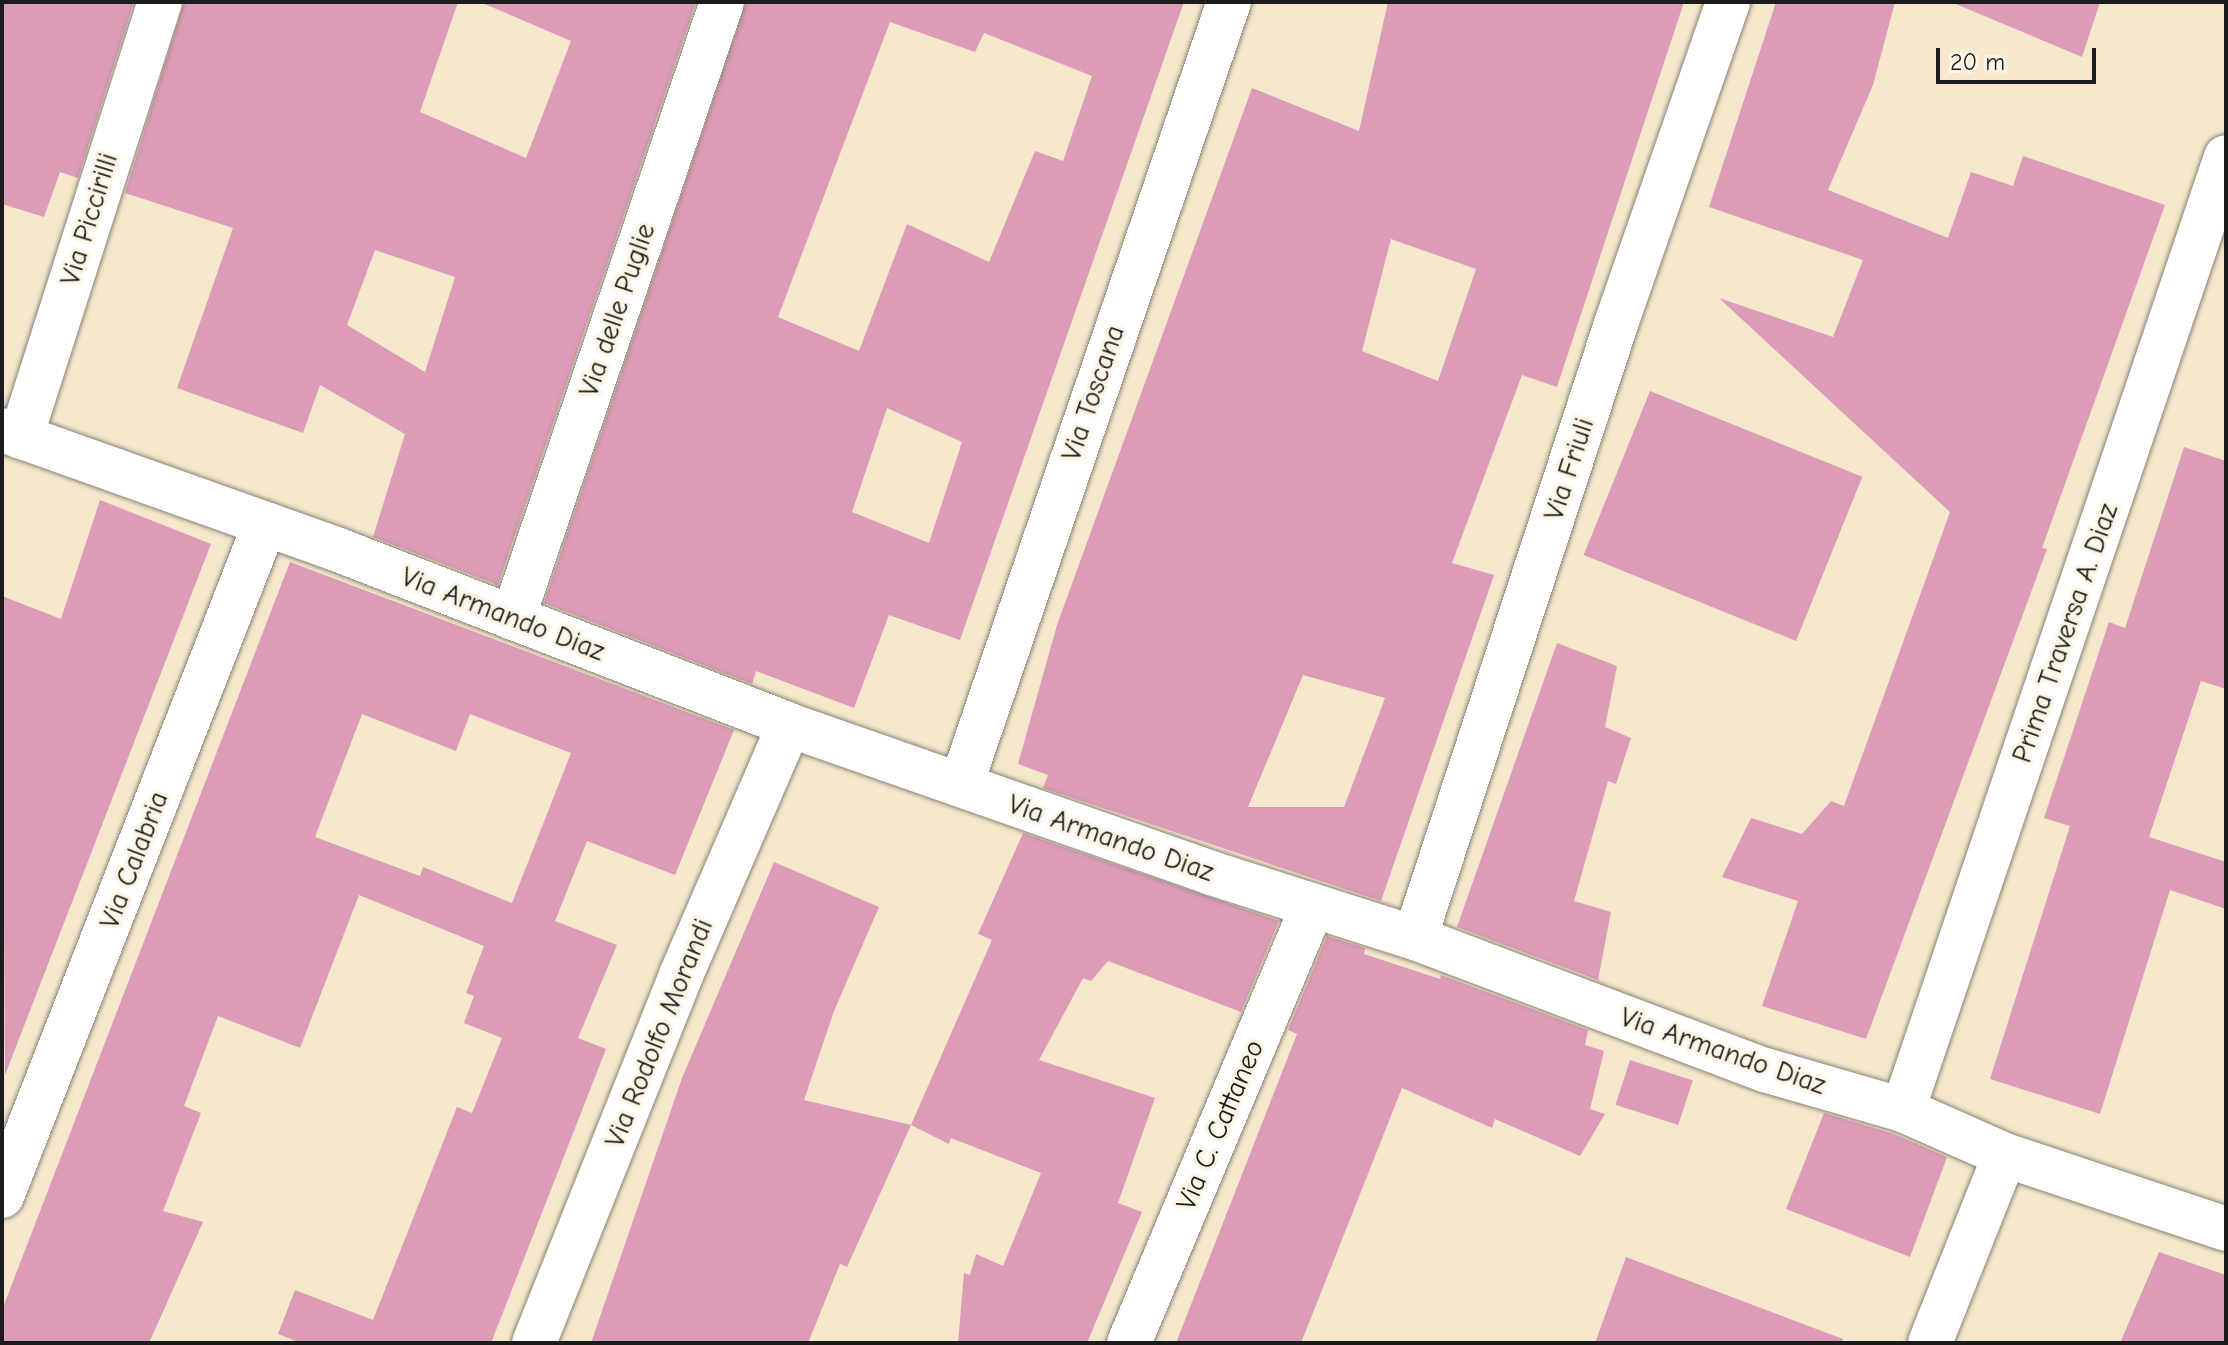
<!DOCTYPE html>
<style>
body{margin:0}
#map{position:relative;width:2228px;height:1345px;overflow:hidden;background:#f4e7cc;font-family:"Comic Neue",sans-serif}
div>[style]{position:absolute}
.building>*{inset:0;background:#dc9bb7;transform-origin:0 0}
.roads{filter:drop-shadow(0 0 2px #888274) drop-shadow(0 0 2px #888274)}
.minor>*{height:44px;margin:-22px;padding:0 22px;transform-origin:22px;border-radius:22px;background:#fff}
span{translate:-50% -50%;white-space:nowrap;text-align:center;line-height:1.15;-webkit-text-stroke:7px #fcf5e5;paint-order:stroke}
.street-label{font-size:28px;color:#1c1c1c}
.frame{position:absolute;inset:0;border:4px solid #1c1c1c;pointer-events:none}
.scale{position:absolute;left:1936px;top:48px;width:160px;height:36px;box-sizing:border-box;border:4px solid #1c1c1c;border-top:0;padding-left:10px;font-size:24px;line-height:28px;white-space:nowrap;color:#1c1c1c;-webkit-text-stroke:6px #fcf5e5;paint-order:stroke}
</style>
<div id="map">
<div class="building">
<div style="clip-path:polygon(2px 2px,134px 2px,78px 178px,60px 172px,44px 217px,2px 204px)"></div>
<div style="clip-path:polygon(evenodd,184px 2px,458px 2px,420px 112px,526px 158px,571px 41px,480px 2px,696px 2px,498px 585px,373px 537px,405px 434px,320px 385px,303px 433px,177px 388px,233px 228px,125px 193px,184px 2px,375px 250px,455px 277px,425px 372px,347px 325px,375px 250px)"></div>
<div style="clip-path:polygon(evenodd,746px 2px,1184px 2px,960px 640px,889px 615px,854px 708px,756px 671px,752px 684px,544px 603px,746px 2px,890px 22px,975px 52px,984px 33px,1092px 76px,1063px 161px,1035px 151px,989px 262px,907px 224px,859px 351px,778px 317px,890px 22px,746px 2px,887px 408px,962px 442px,929px 543px,852px 512px,887px 408px)"></div>
<div style="clip-path:polygon(evenodd,1388px 2px,1684px 2px,1557px 387px,1522px 375px,1452px 563px,1494px 575px,1381px 901px,1043px 788px,1048px 775px,1018px 764px,1057px 625px,1252px 88px,1359px 131px,1388px 2px,1391px 239px,1476px 269px,1438px 381px,1362px 351px,1391px 239px,1388px 2px,1303px 675px,1385px 698px,1344px 807px,1248px 807px,1303px 675px)"></div>
<div style="clip-path:polygon(1776px 2px,1895px 2px,1873px 85px,1828px 190px,1948px 238px,1971px 172px,2013px 186px,2023px 156px,2165px 205px,2042px 548px,2047px 549px,1866px 1039px,1762px 1006px,1798px 901px,1722px 877px,1751px 818px,1802px 834px,1831px 801px,1844px 806px,1950px 512px,1719px 298px,1833px 337px,1863px 260px,1709px 207px)"></div>
<div style="clip-path:polygon(1951px 2px,2100px 2px,2082px 57px)"></div>
<div style="left:1650px;top:391px;width:229px;height:177px;rotate:22deg"></div>
<div style="clip-path:polygon(2184px 447px,2226px 461px,2226px 689px,2201px 681px,2149px 837px,2226px 862px,2226px 909px,2170px 890px,2100px 1114px,1990px 1079px,2070px 826px,2044px 818px,2109px 622px,2125px 628px)"></div>
<div style="clip-path:polygon(100px 500px,211px 544px,5px 1075px,2px 596px,61px 619px)"></div>
<div style="clip-path:polygon(evenodd,290px 562px,734px 730px,675px 875px,587px 841px,555px 921px,617px 945px,578px 1038px,606px 1049px,491px 1343px,301px 1343px,278px 1334px,295px 1290px,373px 1320px,457px 1107px,472px 1113px,502px 1038px,464px 1023px,474px 996px,466px 993px,484px 946px,359px 895px,300px 1048px,218px 1016px,184px 1106px,201px 1113px,163px 1211px,203px 1222px,149px 1343px,2px 1343px,2px 1310px,290px 562px,362px 714px,456px 751px,470px 714px,571px 753px,512px 903px,423px 867px,420px 876px,315px 837px,362px 714px)"></div>
<div style="clip-path:polygon(1557px 643px,1617px 666px,1605px 727px,1631px 738px,1616px 784px,1608px 781px,1574px 901px,1611px 912px,1598px 980px,1457px 927px)"></div>
<div style="clip-path:polygon(1023px 833px,1279px 921px,1241px 1012px,1108px 961px,1091px 981px,1083px 978px,1039px 1060px,1155px 1098px,1118px 1203px,1142px 1212px,1087px 1343px,958px 1343px,964px 1273px,970px 1275px,976px 1254px,1003px 1266px,1041px 1173px,951px 1138px,949px 1144px,911px 1125px,992px 940px,978px 934px)"></div>
<div style="clip-path:polygon(774px 862px,879px 907px,834px 1011px,804px 1100px,911px 1125px,847px 1267px,840px 1264px,808px 1343px,591px 1343px,682px 1078px)"></div>
<div style="clip-path:polygon(1327px 936px,1365px 948px,1364px 954px,1440px 979px,1441px 975px,1588px 1030px,1585px 1045px,1604px 1051px,1590px 1109px,1605px 1114px,1580px 1156px,1495px 1119px,1492px 1128px,1402px 1088px,1301px 1343px,1176px 1343px,1297px 1034px,1288px 1030px)"></div>
<div style="left:1630px;top:1060px;width:66px;height:47px;rotate:18deg"></div>
<div style="clip-path:polygon(1824px 1113px,1894px 1134px,1947px 1157px,1910px 1257px,1786px 1209px)"></div>
<div style="clip-path:polygon(2159px 1252px,2226px 1275px,2226px 1343px,2120px 1343px)"></div>
<div style="clip-path:polygon(1626px 1257px,1843px 1339px,1842px 1343px,1595px 1343px)"></div>
</div>
<div class="roads">
<div class="minor">
<div style="left:2px;top:430px;width:355px;rotate:19.6deg"></div>
<div style="left:336px;top:549px;width:486px;rotate:21.2deg"></div>
<div style="left:789px;top:725px;width:447px;rotate:19.3deg"></div>
<div style="left:1211px;top:873px;width:214px;rotate:17.7deg"></div>
<div style="left:1415px;top:938px;width:374px;rotate:20.7deg"></div>
<div style="left:1765px;top:1070px;width:144px;rotate:16.2deg"></div>
<div style="left:1903px;top:1110px;width:111px;rotate:23.8deg"></div>
<div style="left:2005px;top:1155px;width:233px;rotate:18.5deg"></div>
<div style="left:21px;top:437px;width:457px;rotate:-72.3deg"></div>
<div style="left:513px;top:618px;width:650px;rotate:-71.26deg"></div>
<div style="left:961px;top:785px;width:828px;rotate:-71.11deg"></div>
<div style="left:1415px;top:938px;width:649px;rotate:-71.87deg"></div>
<div style="left:1617px;top:321px;width:338px;rotate:-70.8deg"></div>
<div style="left:1903px;top:1110px;width:1006px;rotate:-71.28deg"></div>
<div style="left:2px;top:1196px;width:722px;rotate:-68.63deg"></div>
<div style="left:534px;top:1343px;width:396px;rotate:-68.2deg"></div>
<div style="left:681px;top:975px;width:272px;rotate:-66.6deg"></div>
<div style="left:1129px;top:1343px;width:473px;rotate:-67.2deg"></div>
<div style="left:1930px;top:1343px;width:202px;rotate:-68.3deg"></div>
</div>
</div>
<div class="street-label">
<span style="left:89px;top:219px;rotate:-73deg">Via Piccirilli</span>
<span style="left:617px;top:310px;rotate:-71deg">Via delle Puglie</span>
<span style="left:1093px;top:393px;rotate:-71deg">Via Toscana</span>
<span style="left:1569px;top:469px;rotate:-72deg">Via Friuli</span>
<span style="left:503px;top:614px;rotate:21deg">Via Armando Diaz</span>
<span style="left:2065px;top:633px;rotate:-71deg">Prima Traversa A. Diaz</span>
<span style="left:1111px;top:838px;rotate:19deg">Via Armando Diaz</span>
<span style="left:134px;top:860px;rotate:-69deg">Via Calabria</span>
<span style="left:659px;top:1033px;rotate:-68deg">Via Rodolfo Morandi</span>
<span style="left:1723px;top:1051px;rotate:19deg">Via Armando Diaz</span>
<span style="left:1220px;top:1125px;rotate:-67deg">Via C. Cattaneo</span>
</div>
<div class="frame"></div>
<div class="scale">20 m</div>
</div>
